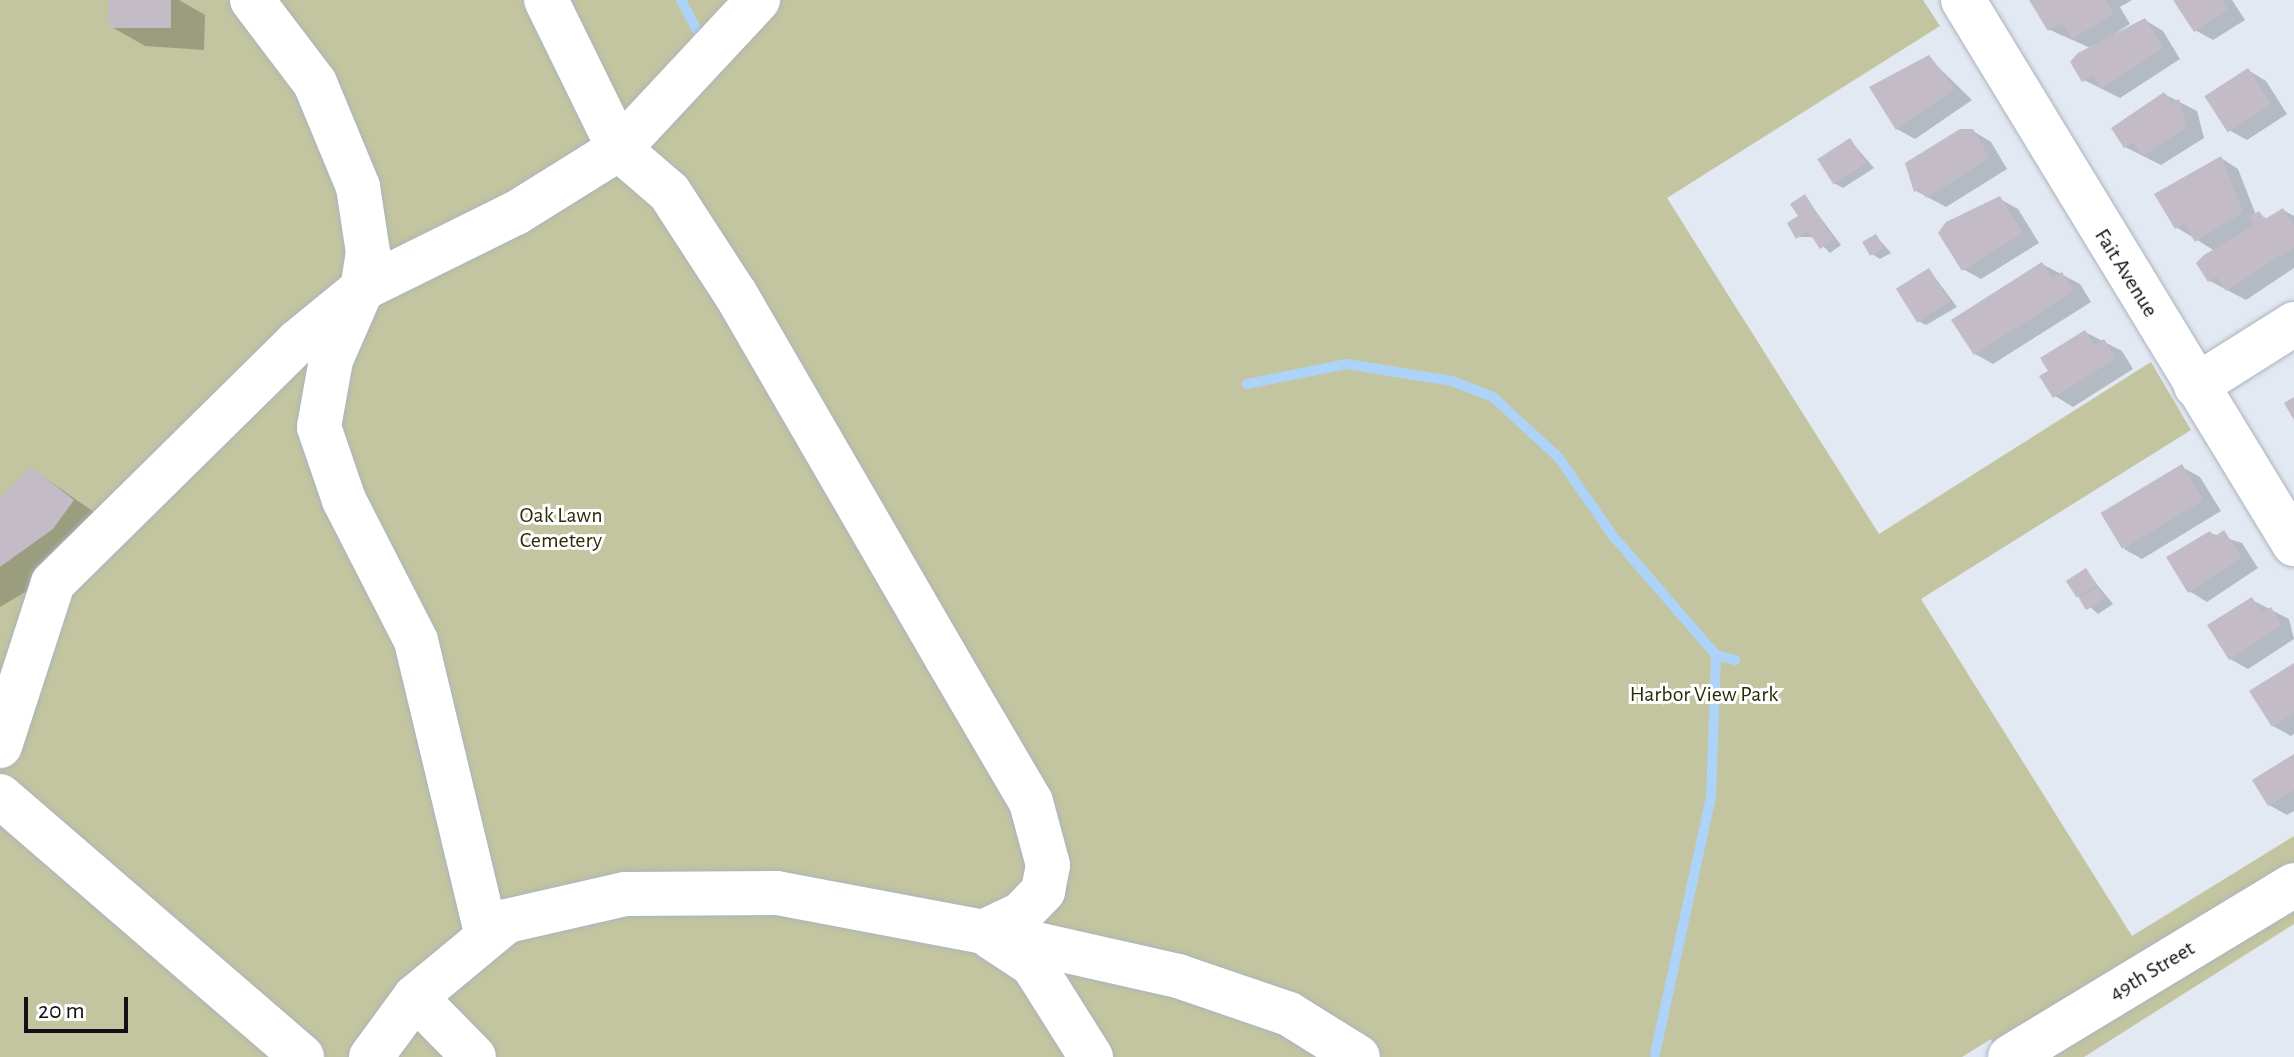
<!DOCTYPE html>
<style>
body{margin:0}
#map{position:relative;width:2294px;height:1057px;overflow:hidden;background:#e2e9f3;font-family:"Alegreya Sans",sans-serif}
div>[style]{position:absolute}
.green>*{inset:0;background:#c2c59f}
.shadow>*{inset:0;background:#0003}
.stream>*{height:10px;margin:-5px;padding:0 5px;transform-origin:5px;border-radius:5px;background:#add3f8}
.building>*{inset:0;background:#c3bbc5;transform-origin:0 0}
.roads{filter:drop-shadow(0 0 2px #adb3bd) drop-shadow(0 0 2px #adb3bd)}
.minor>*{height:44px;margin:-22px;padding:0 22px;transform-origin:22px;border-radius:22px;background:#fff}
span{translate:-50% -50%;white-space:nowrap;text-align:center;line-height:1.15;-webkit-text-stroke:6px #fff;paint-order:stroke}
.street-label{font-size:22px;color:#0f1115}
.park-label{font-size:22px;color:#2c2d05}
.scale{position:absolute;left:24px;top:997px;width:104px;height:36px;box-sizing:border-box;border:4px solid #0f1115;border-top:0;padding-left:10px;font-size:24px;line-height:28px;white-space:nowrap;color:#0f1115;-webkit-text-stroke:6px #fff;paint-order:stroke}
</style>
<div id="map">
<div class="green">
<div style="clip-path:polygon(0 0,1923px 0,1940px 26px,1667px 198px,1879px 534px,2151px 362px,2191px 430px,1921px 599px,2132px 936px,2294px 836px,2294px 924px,2084px 1057px,2001px 1057px,1991px 1039px,1962px 1057px,0 1057px)"></div>
</div>
<div class="shadow">
<div style="clip-path:polygon(111px 0,179px 0,205px 15px,204px 50px,145px 46px,110px 26px)"></div>
<div style="clip-path:polygon(2032px 0,2132px 0,2120px 7px,2130px 24px,2113px 35px,2145px 20px,2163px 31px,2180px 59px,2120px 98px,2084px 80px,2095px 50px,2050px 30px)"></div>
<div style="clip-path:polygon(2176px 0,2232px 0,2245px 20px,2213px 40px,2195px 30px)"></div>
<div style="clip-path:polygon(1928px 57px,1972px 100px,1915px 139px,1897px 129px)"></div>
<div style="clip-path:polygon(2248px 70px,2266px 81px,2287px 114px,2247px 140px,2229px 130px)"></div>
<div style="clip-path:polygon(2164px 94px,2197px 111px,2204px 138px,2161px 165px,2125px 147px)"></div>
<div style="clip-path:polygon(1973px 131px,1991px 142px,2007px 169px,1946px 207px,1916px 191px)"></div>
<div style="clip-path:polygon(1850px 140px,1874px 168px,1843px 188px,1834px 183px)"></div>
<div style="clip-path:polygon(2221px 158px,2238px 169px,2256px 215px,2269px 219px,2283px 210px,2294px 216px,2294px 268px,2246px 300px,2210px 281px,2215px 251px,2176px 227px)"></div>
<div style="clip-path:polygon(1805px 197px,1841px 245px,1830px 253px,1814px 237px,1798px 237px)"></div>
<div style="clip-path:polygon(2000px 199px,2018px 209px,2039px 243px,1981px 279px,1963px 269px)"></div>
<div style="clip-path:polygon(1876px 236px,1891px 253px,1880px 259px,1872px 254px)"></div>
<div style="clip-path:polygon(2042px 264px,2080px 284px,2091px 302px,1993px 364px,1975px 354px)"></div>
<div style="clip-path:polygon(1930px 271px,1957px 307px,1926px 325px,1918px 321px)"></div>
<div style="clip-path:polygon(2085px 332px,2122px 351px,2133px 369px,2073px 407px,2055px 396px,2051px 371px)"></div>
<div style="clip-path:polygon(2182px 467px,2200px 477px,2221px 511px,2142px 559px,2124px 549px)"></div>
<div style="clip-path:polygon(32px 469px,107px 521px,59px 572px,0 607px,0 501px)"></div>
<div style="clip-path:polygon(2210px 533px,2242px 543px,2258px 568px,2207px 602px,2189px 591px)"></div>
<div style="clip-path:polygon(2086px 571px,2113px 604px,2098px 614px,2078px 596px)"></div>
<div style="clip-path:polygon(2252px 600px,2289px 619px,2294px 639px,2248px 669px,2230px 659px)"></div>
<div style="clip-path:polygon(2294px 669px,2294px 734px,2291px 736px,2273px 726px)"></div>
<div style="clip-path:polygon(2294px 756px,2294px 811px,2287px 815px,2269px 805px)"></div>
</div>
<div class="stream">
<div style="left:681px;top:0;width:43px;rotate:62.2deg"></div>
<div style="left:1247px;top:384px;width:102px;rotate:-11.3deg"></div>
<div style="left:1347px;top:364px;width:106px;rotate:9.2deg"></div>
<div style="left:1452px;top:381px;width:44px;rotate:21.3deg"></div>
<div style="left:1493px;top:397px;width:90px;rotate:42.7deg"></div>
<div style="left:1559px;top:458px;width:95px;rotate:55.3deg"></div>
<div style="left:1613px;top:536px;width:157px;rotate:49.1deg"></div>
<div style="left:1716px;top:655px;width:142px;rotate:92deg"></div>
<div style="left:1711px;top:797px;width:263px;rotate:102.3deg"></div>
<div style="left:1716px;top:655px;width:20px;rotate:15deg"></div>
</div>
<div class="building">
<div style="left:109px;top:0;width:62px;height:28px"></div>
<div style="clip-path:polygon(2029px 0,2105px 0,2114px 14px,2072px 39px,2062px 23px,2048px 31px)"></div>
<div style="clip-path:polygon(2173px 0,2222px 0,2228px 10px,2194px 32px)"></div>
<div style="clip-path:polygon(2145px 18px,2163px 48px,2101px 89px,2093px 75px,2082px 82px,2070px 62px,2078px 53px)"></div>
<div style="clip-path:polygon(1929px 55px,1955px 89px,1896px 130px,1869px 87px)"></div>
<div style="left:2248px;top:68px;width:43px;height:52px;rotate:57deg"></div>
<div style="clip-path:polygon(2164px 92px,2171px 103px,2179px 99px,2187px 127px,2142px 156px,2133px 142px,2124px 148px,2111px 128px)"></div>
<div style="clip-path:polygon(1960px 129px,1973px 129px,1990px 158px,1926px 198px,1920px 189px,1914px 192px,1905px 163px)"></div>
<div style="left:1850px;top:138px;width:30px;height:39px;rotate:57deg"></div>
<div style="clip-path:polygon(2221px 156px,2243px 212px,2195px 242px,2184px 223px,2175px 229px,2154px 194px)"></div>
<div style="clip-path:polygon(1805px 194px,1834px 240px,1820px 249px,1808px 231px,1796px 239px,1787px 223px,1798px 216px,1790px 204px)"></div>
<div style="clip-path:polygon(2000px 196px,2023px 233px,1962px 271px,1938px 233px,1946px 222px)"></div>
<div style="clip-path:polygon(2283px 208px,2294px 225px,2294px 247px,2226px 291px,2217px 277px,2208px 282px,2196px 263px,2204px 255px,2254px 225px,2249px 217px,2259px 211px,2265px 219px)"></div>
<div style="left:1876px;top:234px;width:16px;height:16px;rotate:60deg"></div>
<div style="clip-path:polygon(2042px 262px,2052px 278px,2062px 272px,2074px 291px,1974px 355px,1951px 320px)"></div>
<div style="left:1929px;top:268px;width:40px;height:39px;rotate:58deg"></div>
<div style="clip-path:polygon(2085px 330px,2094px 345px,2104px 339px,2116px 358px,2053px 398px,2039px 376px,2048px 371px,2040px 358px)"></div>
<div style="clip-path:polygon(2294px 397px,2294px 420px,2284px 403px)"></div>
<div style="left:2182px;top:464px;width:42px;height:95px;rotate:59deg"></div>
<div style="clip-path:polygon(31px 467px,74px 500px,53px 529px,0 567px,0 498px)"></div>
<div style="clip-path:polygon(2224px 530px,2242px 558px,2188px 593px,2166px 557px,2210px 531px,2214px 537px)"></div>
<div style="left:2086px;top:568px;width:20px;height:24px;rotate:57deg"></div>
<div style="left:2098px;top:587px;width:14px;height:22px;rotate:60deg"></div>
<div style="clip-path:polygon(2252px 597px,2261px 612px,2271px 607px,2282px 625px,2229px 660px,2207px 625px)"></div>
<div style="clip-path:polygon(2294px 663px,2294px 713px,2272px 727px,2249px 691px)"></div>
<div style="clip-path:polygon(2294px 754px,2294px 790px,2268px 806px,2252px 780px)"></div>
</div>
<div class="roads">
<div class="minor">
<div style="left:252px;top:0;width:104px;rotate:52.8deg"></div>
<div style="left:315px;top:83px;width:113px;rotate:67.5deg"></div>
<div style="left:358px;top:187px;width:66px;rotate:81.3deg"></div>
<div style="left:368px;top:252px;width:37px;rotate:99deg"></div>
<div style="left:362px;top:289px;width:77px;rotate:113.6deg"></div>
<div style="left:331px;top:360px;width:68px;rotate:100.2deg"></div>
<div style="left:319px;top:427px;width:77px;rotate:71.1deg"></div>
<div style="left:344px;top:500px;width:158px;rotate:62.9deg"></div>
<div style="left:416px;top:641px;width:300px;rotate:76.5deg"></div>
<div style="left:1963px;top:0;width:637px;rotate:58.68deg"></div>
<div style="left:2196px;top:386px;width:116px;rotate:-32.3deg"></div>
<div style="left:0;top:746px;width:171px;rotate:-72deg"></div>
<div style="left:53px;top:583px;width:343px;rotate:-44.6deg"></div>
<div style="left:297px;top:342px;width:84px;rotate:-39.2deg"></div>
<div style="left:362px;top:289px;width:172px;rotate:-26.3deg"></div>
<div style="left:516px;top:213px;width:121px;rotate:-31.9deg"></div>
<div style="left:619px;top:149px;width:204px;rotate:-47deg"></div>
<div style="left:0;top:796px;width:399px;rotate:40.8deg"></div>
<div style="left:983px;top:932px;width:200px;rotate:12.7deg"></div>
<div style="left:1178px;top:976px;width:117px;rotate:18.9deg"></div>
<div style="left:1289px;top:1014px;width:81px;rotate:31.9deg"></div>
<div style="left:992px;top:938px;width:49px;rotate:33.4deg"></div>
<div style="left:1033px;top:965px;width:109px;rotate:57.8deg"></div>
<div style="left:415px;top:997px;width:84px;rotate:45.5deg"></div>
<div style="left:371px;top:1057px;width:74px;rotate:-53.7deg"></div>
<div style="left:415px;top:997px;width:119px;rotate:-39.6deg"></div>
<div style="left:507px;top:921px;width:121px;rotate:-12.9deg"></div>
<div style="left:625px;top:894px;width:152px;rotate:-0.4deg"></div>
<div style="left:777px;top:893px;width:210px;rotate:10.7deg"></div>
<div style="left:983px;top:932px;width:42px;rotate:-25.3deg"></div>
<div style="left:1021px;top:914px;width:32px;rotate:-46deg"></div>
<div style="left:1043px;top:891px;width:26px;rotate:-79deg"></div>
<div style="left:1048px;top:865px;width:65px;rotate:-105.1deg"></div>
<div style="left:1031px;top:802px;width:168px;rotate:-120.4deg"></div>
<div style="left:946px;top:657px;width:419px;rotate:-120.1deg"></div>
<div style="left:736px;top:295px;width:123px;rotate:-123deg"></div>
<div style="left:669px;top:192px;width:66px;rotate:-139.3deg"></div>
<div style="left:619px;top:149px;width:166px;rotate:-116.1deg"></div>
<div style="left:2010px;top:1057px;width:332px;rotate:-31.2deg"></div>
</div>
</div>
<div class="street-label">
<span style="left:2126px;top:273px;rotate:58deg">Fait Avenue</span>
<span style="left:2152px;top:971px;rotate:-31deg">49th Street</span>
</div>
<div class="park-label">
<span style="left:561px;top:528px">Oak Lawn<br>Cemetery</span>
<span style="left:1704px;top:695px">Harbor View Park</span>
</div>
<div class="scale">20 m</div>
</div>
